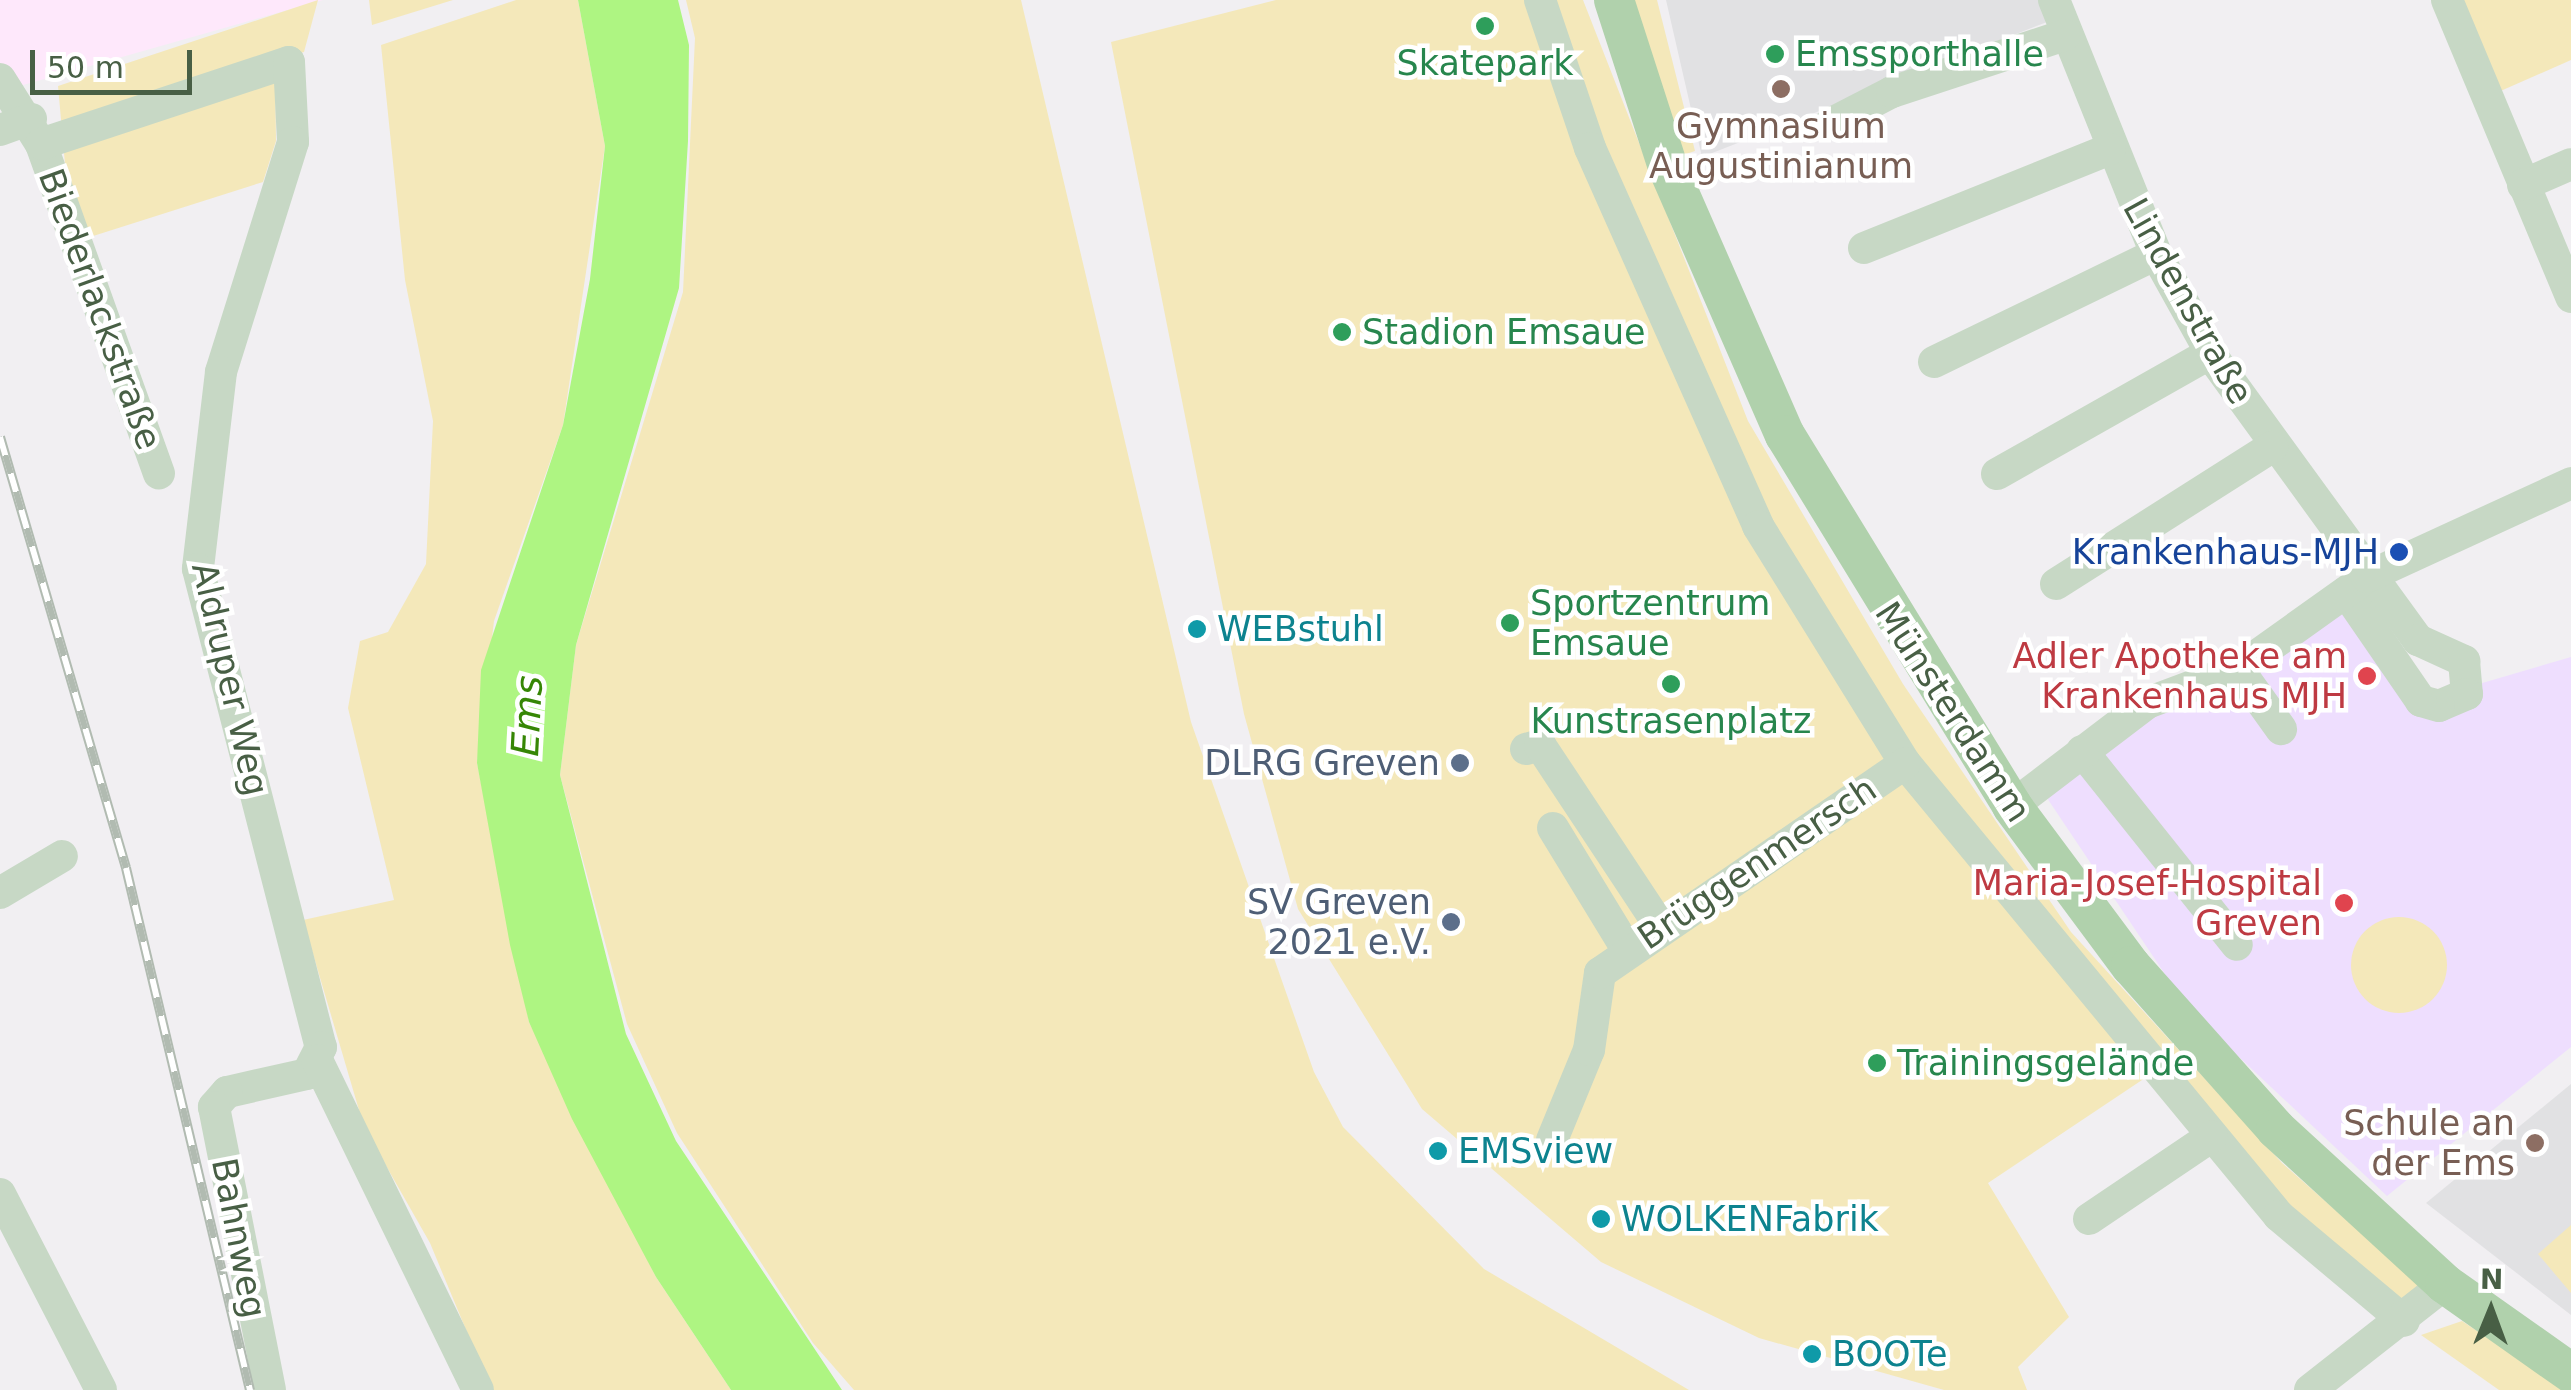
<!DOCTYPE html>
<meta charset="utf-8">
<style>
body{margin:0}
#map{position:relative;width:2571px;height:1390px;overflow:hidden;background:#f1eff2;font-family:"DejaVu Sans",sans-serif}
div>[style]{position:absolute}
.commercial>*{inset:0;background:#fee8fb}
.education>*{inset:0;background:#e1e1e3}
.medical>*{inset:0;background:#eedefe}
.green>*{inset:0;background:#f4e8ba}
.round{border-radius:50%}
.water>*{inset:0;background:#aef582}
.minor>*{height:32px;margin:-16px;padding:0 16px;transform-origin:16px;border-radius:16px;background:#c7d8c5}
.major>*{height:40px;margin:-20px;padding:0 20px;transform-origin:20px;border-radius:20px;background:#b0d1ac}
.rail>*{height:10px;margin-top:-5px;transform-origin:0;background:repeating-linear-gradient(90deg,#fff 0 19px,#b1bbb1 0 38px);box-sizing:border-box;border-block:2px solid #b1bbb1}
.dots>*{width:28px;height:28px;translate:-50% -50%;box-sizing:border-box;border:5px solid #fff;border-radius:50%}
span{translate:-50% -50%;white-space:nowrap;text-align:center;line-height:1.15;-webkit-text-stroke:9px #fff;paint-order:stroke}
.leisure-label{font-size:35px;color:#27864d}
.left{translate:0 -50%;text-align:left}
.education-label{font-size:35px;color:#785e54}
.right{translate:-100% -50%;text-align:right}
.street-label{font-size:35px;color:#485f45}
.transit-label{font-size:35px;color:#164399}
.culture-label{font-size:35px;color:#0d838f}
.health-label{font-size:35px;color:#be3a42}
.service-label{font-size:35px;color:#4e5e75}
.water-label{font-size:38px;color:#368605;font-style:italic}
.north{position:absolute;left:2441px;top:1260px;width:100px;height:100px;-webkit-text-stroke:8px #fff;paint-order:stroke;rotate:1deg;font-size:28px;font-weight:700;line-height:40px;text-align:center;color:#485f45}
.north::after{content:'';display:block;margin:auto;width:35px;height:45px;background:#485f45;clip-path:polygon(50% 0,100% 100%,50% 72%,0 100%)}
.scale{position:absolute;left:30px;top:50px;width:162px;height:45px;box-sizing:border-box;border:5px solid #485f45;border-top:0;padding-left:12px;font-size:30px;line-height:35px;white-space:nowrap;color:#485f45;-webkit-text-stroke:8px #fff;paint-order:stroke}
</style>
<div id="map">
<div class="commercial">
<div style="clip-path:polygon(0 0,323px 0,9px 89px,0 78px)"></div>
</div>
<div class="education">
<div style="clip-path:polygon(1666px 0,2042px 0,2047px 22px,1702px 157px)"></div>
<div style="clip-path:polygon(2571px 1084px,2571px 1315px,2426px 1203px)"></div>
</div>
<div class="medical">
<div style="clip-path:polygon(2345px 594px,2421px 701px,2571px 657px,2571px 1047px,2387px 1196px,2189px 1010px,2045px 795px,2148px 715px)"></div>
</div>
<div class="green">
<div style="clip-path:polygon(318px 0,304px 52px,275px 61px,276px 141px,263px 182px,90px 237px,65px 164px,58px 86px)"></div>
<div style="clip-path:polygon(369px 0,453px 0,372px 25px)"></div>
<div style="clip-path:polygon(516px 0,578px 0,605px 146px,563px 425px,494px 621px,477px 763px,529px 1022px,656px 1277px,731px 1390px,491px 1390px,430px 1243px,364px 1127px,303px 920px,394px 900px,348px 708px,360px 641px,388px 632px,426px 564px,433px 421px,405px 280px,381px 45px)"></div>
<div style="clip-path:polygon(686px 0,1021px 0,1191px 722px,1314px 1072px,1343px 1127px,1484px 1269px,1689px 1390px,854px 1390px,813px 1343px,677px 1133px,627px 1024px,560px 775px,576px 645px,683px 292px,695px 38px)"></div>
<div style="clip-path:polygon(1276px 0,1583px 0,1748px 421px,1903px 684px,2071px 932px,2282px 1163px,2425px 1289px,2405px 1306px,2288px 1213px,2163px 1066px,1988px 1183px,2069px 1317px,2018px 1367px,2027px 1390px,1944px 1390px,1759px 1338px,1601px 1262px,1422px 1109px,1298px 909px,1244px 714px,1111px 42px)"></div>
<div style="clip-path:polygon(1634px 0,1657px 0,1695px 151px,1677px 157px)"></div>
<div style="clip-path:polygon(2461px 0,2571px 0,2571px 60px,2496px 93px)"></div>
<div class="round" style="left:2351px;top:917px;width:96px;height:96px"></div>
<div style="clip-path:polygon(2571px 1225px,2571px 1293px,2538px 1254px)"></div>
<div style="clip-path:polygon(2462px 1321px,2566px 1390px,2499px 1390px,2421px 1335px)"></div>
</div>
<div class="water">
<div style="clip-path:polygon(578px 0,678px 0,689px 45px,688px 141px,679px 288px,576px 645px,560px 775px,626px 1034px,676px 1141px,842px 1390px,731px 1390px,656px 1277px,572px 1119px,529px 1022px,510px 945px,477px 763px,481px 670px,563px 425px,590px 279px,605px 146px)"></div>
</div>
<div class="minor">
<div style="left:1540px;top:0;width:156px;rotate:71.3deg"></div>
<div style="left:1590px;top:148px;width:414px;rotate:66deg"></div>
<div style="left:1758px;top:526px;width:279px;rotate:58.2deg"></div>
<div style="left:1905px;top:763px;width:587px;rotate:50.46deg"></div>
<div style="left:2279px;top:1216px;width:163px;rotate:40deg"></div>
<div style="left:2054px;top:0;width:274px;rotate:68.1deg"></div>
<div style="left:2156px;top:254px;width:124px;rotate:60.9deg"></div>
<div style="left:2216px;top:362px;width:344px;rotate:54deg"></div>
<div style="left:2418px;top:640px;width:51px;rotate:24.5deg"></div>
<div style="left:2464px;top:661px;width:33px;rotate:85deg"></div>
<div style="left:2467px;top:694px;width:30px;rotate:157deg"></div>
<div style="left:2439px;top:706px;width:19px;rotate:-164deg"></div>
<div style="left:2421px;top:701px;width:132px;rotate:-124.5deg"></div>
<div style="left:2447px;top:0;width:322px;rotate:67.3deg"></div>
<div style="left:0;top:79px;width:77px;rotate:57.8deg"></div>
<div style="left:41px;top:144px;width:350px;rotate:70.3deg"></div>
<div style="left:1830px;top:124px;width:70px;rotate:-27.3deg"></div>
<div style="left:1892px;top:92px;width:182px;rotate:-18.2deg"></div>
<div style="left:0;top:130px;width:33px;rotate:-20deg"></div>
<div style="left:41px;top:144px;width:261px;rotate:-18.3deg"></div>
<div style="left:289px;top:62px;width:80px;rotate:87.1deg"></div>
<div style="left:293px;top:142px;width:241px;rotate:107.4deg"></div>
<div style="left:221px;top:372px;width:198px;rotate:96.7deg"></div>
<div style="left:198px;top:569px;width:494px;rotate:75.6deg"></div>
<div style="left:321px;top:1047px;width:30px;rotate:117deg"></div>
<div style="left:307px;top:1074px;width:82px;rotate:167.3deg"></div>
<div style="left:227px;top:1092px;width:20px;rotate:131deg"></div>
<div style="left:214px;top:1107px;width:288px;rotate:78.8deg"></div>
<div style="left:2523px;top:185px;width:52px;rotate:-23.6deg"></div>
<div style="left:1864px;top:248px;width:265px;rotate:-21.9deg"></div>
<div style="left:1934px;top:362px;width:247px;rotate:-25.9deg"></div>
<div style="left:1997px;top:474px;width:246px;rotate:-29.5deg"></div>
<div style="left:2056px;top:584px;width:256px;rotate:-32.4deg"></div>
<div style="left:2238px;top:669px;width:74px;rotate:54.4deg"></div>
<div style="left:1526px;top:749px;width:15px;rotate:-16deg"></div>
<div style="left:1540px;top:745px;width:219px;rotate:56.5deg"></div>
<div style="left:2082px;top:751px;width:248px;rotate:51.4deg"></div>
<div style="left:2012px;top:806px;width:170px;rotate:-37.3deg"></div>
<div style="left:2147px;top:703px;width:97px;rotate:-20.5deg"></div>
<div style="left:2238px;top:669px;width:158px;rotate:-35.5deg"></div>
<div style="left:2367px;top:577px;width:225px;rotate:-24.7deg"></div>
<div style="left:1553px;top:828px;width:144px;rotate:58.6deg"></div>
<div style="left:0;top:893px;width:72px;rotate:-30.8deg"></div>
<div style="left:317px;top:1060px;width:367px;rotate:64deg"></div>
<div style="left:1552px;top:1140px;width:97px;rotate:-67.7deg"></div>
<div style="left:1589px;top:1050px;width:78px;rotate:-81.9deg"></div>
<div style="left:1600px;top:973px;width:370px;rotate:-34.5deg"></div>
<div style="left:0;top:1194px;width:220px;rotate:62.7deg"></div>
<div style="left:2089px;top:1219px;width:148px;rotate:-34deg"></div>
<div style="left:2310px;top:1390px;width:172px;rotate:-38.1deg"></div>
</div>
<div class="major">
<div style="left:1614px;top:0;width:179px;rotate:72.1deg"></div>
<div style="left:1669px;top:170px;width:289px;rotate:66.4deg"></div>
<div style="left:1785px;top:435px;width:435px;rotate:58.5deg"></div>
<div style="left:2012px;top:806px;width:199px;rotate:53.4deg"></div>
<div style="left:2131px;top:966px;width:218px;rotate:48.3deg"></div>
<div style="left:2276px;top:1129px;width:229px;rotate:42.5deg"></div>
<div style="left:2445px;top:1284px;width:154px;rotate:35.2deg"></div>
</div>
<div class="rail">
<div style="left:0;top:437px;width:449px;rotate:73.7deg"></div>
<div style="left:126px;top:868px;width:537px;rotate:76.64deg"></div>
</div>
<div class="dots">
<div style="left:1485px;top:26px;background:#2e9e5b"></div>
<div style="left:1775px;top:54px;background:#2e9e5b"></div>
<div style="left:1781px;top:89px;background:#8d6e63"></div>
<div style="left:1342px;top:332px;background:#2e9e5b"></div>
<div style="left:2399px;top:552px;background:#1a4fb4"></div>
<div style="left:1510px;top:623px;background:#2e9e5b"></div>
<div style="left:1197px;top:629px;background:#0f9aa8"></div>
<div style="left:2367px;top:676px;background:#e0444e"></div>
<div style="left:1671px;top:684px;background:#2e9e5b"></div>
<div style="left:1460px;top:763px;background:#5c6f8a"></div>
<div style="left:2344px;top:903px;background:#e0444e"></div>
<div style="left:1451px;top:922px;background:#5c6f8a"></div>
<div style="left:1877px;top:1063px;background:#2e9e5b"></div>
<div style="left:2535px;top:1143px;background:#8d6e63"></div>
<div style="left:1438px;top:1151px;background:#0f9aa8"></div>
<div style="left:1601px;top:1219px;background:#0f9aa8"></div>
<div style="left:1812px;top:1354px;background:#0f9aa8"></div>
</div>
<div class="leisure-label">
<span class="left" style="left:1795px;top:54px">Emssporthalle</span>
<span style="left:1485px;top:63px">Skatepark</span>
<span class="left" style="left:1362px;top:332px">Stadion Emsaue</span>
<span class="left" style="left:1530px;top:623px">Sportzentrum<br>Emsaue</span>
<span style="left:1671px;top:721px">Kunstrasenplatz</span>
<span class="left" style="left:1897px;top:1063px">Trainingsgelände</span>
</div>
<div class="education-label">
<span style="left:1781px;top:146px">Gymnasium<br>Augustinianum</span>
<span class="right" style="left:2515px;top:1143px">Schule an<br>der Ems</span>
</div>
<div class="street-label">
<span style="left:2188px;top:301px;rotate:61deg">Lindenstraße</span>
<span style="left:100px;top:309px;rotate:70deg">Biederlackstraße</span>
<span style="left:230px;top:679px;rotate:77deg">Aldruper Weg</span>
<span style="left:1953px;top:712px;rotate:57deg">Münsterdamm</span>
<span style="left:1757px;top:863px;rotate:-34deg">Brüggenmersch</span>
<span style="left:239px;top:1238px;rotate:79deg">Bahnweg</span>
</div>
<div class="transit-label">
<span class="right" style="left:2379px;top:552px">Krankenhaus-MJH</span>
</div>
<div class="culture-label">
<span class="left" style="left:1217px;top:629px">WEBstuhl</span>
<span class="left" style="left:1458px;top:1151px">EMSview</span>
<span class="left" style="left:1621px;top:1219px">WOLKENFabrik</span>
<span class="left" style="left:1832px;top:1354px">BOOTe</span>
</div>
<div class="health-label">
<span class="right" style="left:2347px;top:676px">Adler Apotheke am<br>Krankenhaus MJH</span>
<span class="right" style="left:2322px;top:903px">Maria-Josef-Hospital<br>Greven</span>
</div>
<div class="service-label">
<span class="right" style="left:1440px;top:763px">DLRG Greven</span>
<span class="right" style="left:1431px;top:922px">SV Greven<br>2021 e.V.</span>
</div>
<div class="water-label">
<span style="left:528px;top:716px;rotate:-87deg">Ems</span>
</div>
<div class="north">N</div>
<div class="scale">50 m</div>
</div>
